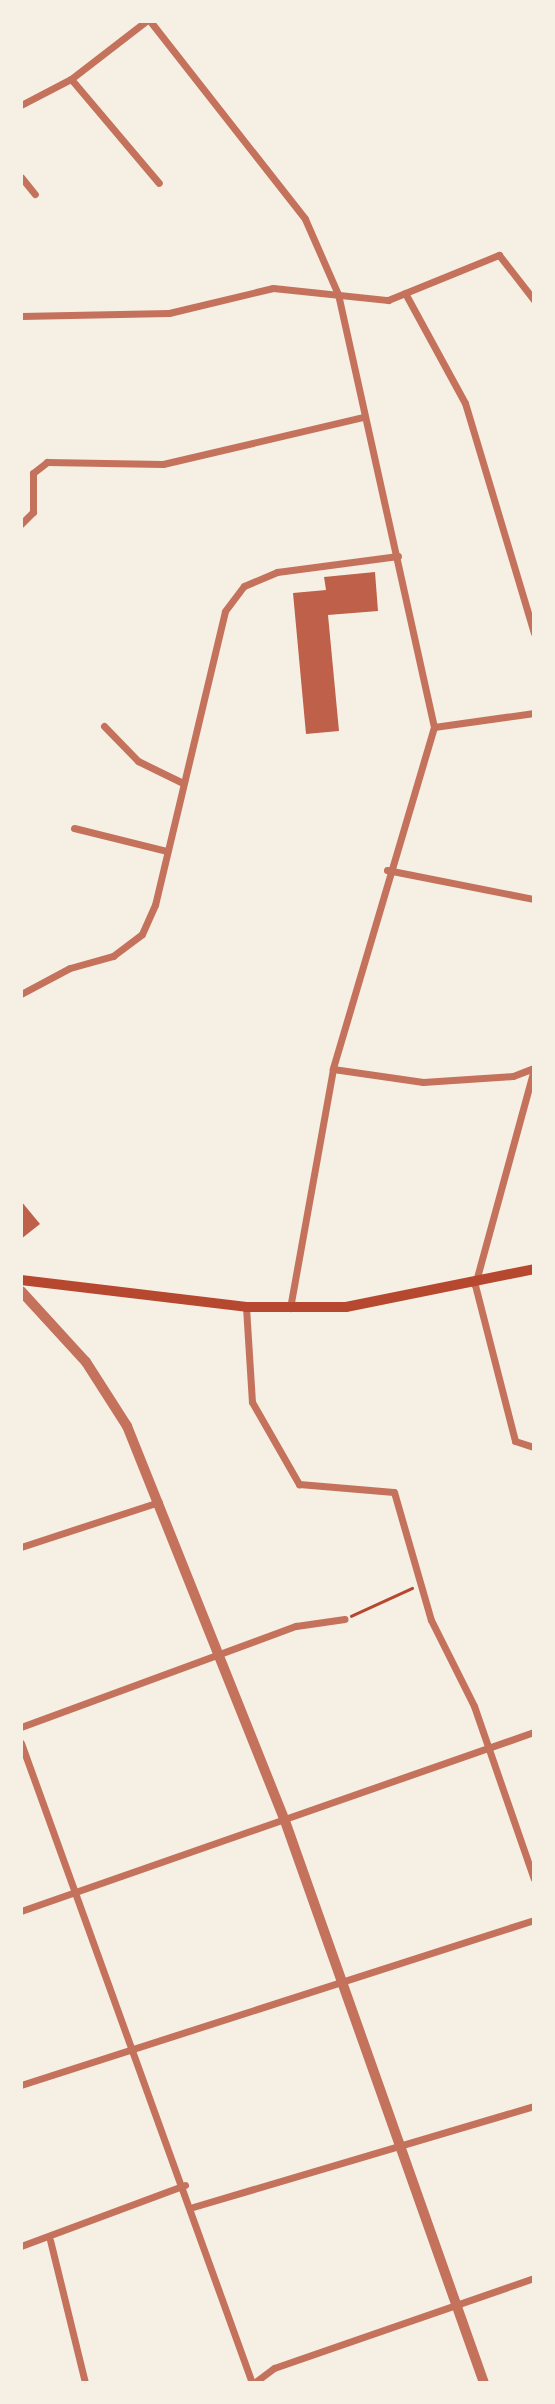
<!DOCTYPE html>
<style>
body{margin:0}
#map{position:relative;width:555px;height:2404px;overflow:hidden;background:#f6efe4;font-family:"DM Sans",sans-serif}
div>[style]{position:absolute}
.building>*{inset:0;background:#bf614a}
.path>*{height:2.5px;margin:-1.25px;padding:0 1.25px;transform-origin:1.25px;border-radius:1.25px;background:#b5482f}
.minor>*{height:7px;margin:-3.5px;padding:0 3.5px;transform-origin:3.5px;border-radius:3.5px;background:#c5725c}
.tertiary>*{height:10px;margin:-5px;padding:0 5px;transform-origin:5px;border-radius:5px;background:#c5725c}
.secondary>*{height:10px;margin:-5px;padding:0 5px;transform-origin:5px;border-radius:5px;background:#b5482f}
span{translate:-50% -50%;white-space:nowrap;text-align:center;line-height:1.15;-webkit-text-stroke:7px #f6efe4;paint-order:stroke}
.frame{position:absolute;inset:0;border:23px solid #f6efe4;pointer-events:none}
</style>
<div id="map">
<div class="building">
<div style="clip-path:polygon(375px 572px,378px 611px,328px 615px,339px 731px,306px 734px,293px 593px,326px 590px,324px 577px)"></div>
<div style="clip-path:polygon(21px 1201px,40px 1224px,21px 1239px)"></div>
</div>
<div class="path">
<div style="left:351px;top:1616px;width:67px;rotate:-24.7deg"></div>
</div>
<div class="minor">
<div style="left:150px;top:21px;width:251px;rotate:51.9deg"></div>
<div style="left:305px;top:219px;width:82px;rotate:66.3deg"></div>
<div style="left:338px;top:294px;width:444px;rotate:77.5deg"></div>
<div style="left:434px;top:727px;width:357px;rotate:106.5deg"></div>
<div style="left:333px;top:1069px;width:243px;rotate:100.2deg"></div>
<div style="left:71px;top:79px;width:136px;rotate:49.8deg"></div>
<div style="left:21px;top:105px;width:56px;rotate:-27.5deg"></div>
<div style="left:71px;top:79px;width:95px;rotate:-37.7deg"></div>
<div style="left:21px;top:177px;width:22px;rotate:51deg"></div>
<div style="left:405px;top:293px;width:125px;rotate:61.4deg"></div>
<div style="left:465px;top:403px;width:240px;rotate:73.3deg"></div>
<div style="left:21px;top:316px;width:148px;rotate:-1.2deg"></div>
<div style="left:169px;top:313px;width:107px;rotate:-13.5deg"></div>
<div style="left:273px;top:288px;width:116px;rotate:6deg"></div>
<div style="left:388px;top:300px;width:120px;rotate:-22.1deg"></div>
<div style="left:499px;top:255px;width:57px;rotate:52.1deg"></div>
<div style="left:21px;top:524px;width:17px;rotate:-45deg"></div>
<div style="left:33px;top:512px;width:39px;rotate:-90deg"></div>
<div style="left:33px;top:473px;width:18px;rotate:-38deg"></div>
<div style="left:47px;top:462px;width:116px;rotate:1deg"></div>
<div style="left:163px;top:464px;width:206px;rotate:-13.2deg"></div>
<div style="left:104px;top:726px;width:49px;rotate:45.8deg"></div>
<div style="left:138px;top:761px;width:50px;rotate:26.1deg"></div>
<div style="left:434px;top:727px;width:101px;rotate:-8deg"></div>
<div style="left:74px;top:828px;width:96px;rotate:13.9deg"></div>
<div style="left:387px;top:870px;width:150px;rotate:11.2deg"></div>
<div style="left:21px;top:994px;width:55px;rotate:-28deg"></div>
<div style="left:70px;top:968px;width:45px;rotate:-15.6deg"></div>
<div style="left:113px;top:956px;width:36px;rotate:-37deg"></div>
<div style="left:142px;top:934px;width:32px;rotate:-66deg"></div>
<div style="left:155px;top:905px;width:302px;rotate:-76.6deg"></div>
<div style="left:225px;top:611px;width:31px;rotate:-53deg"></div>
<div style="left:244px;top:586px;width:36px;rotate:-23deg"></div>
<div style="left:277px;top:572px;width:122px;rotate:-7.5deg"></div>
<div style="left:333px;top:1069px;width:91px;rotate:8.2deg"></div>
<div style="left:423px;top:1082px;width:90px;rotate:-3.8deg"></div>
<div style="left:513px;top:1076px;width:22px;rotate:-21deg"></div>
<div style="left:534px;top:1069px;width:224px;rotate:105.3deg"></div>
<div style="left:475px;top:1285px;width:161px;rotate:75.6deg"></div>
<div style="left:515px;top:1441px;width:20px;rotate:18deg"></div>
<div style="left:246px;top:1307px;width:95px;rotate:86.4deg"></div>
<div style="left:252px;top:1402px;width:95px;rotate:60.2deg"></div>
<div style="left:299px;top:1484px;width:95px;rotate:4.8deg"></div>
<div style="left:394px;top:1492px;width:133px;rotate:73.9deg"></div>
<div style="left:431px;top:1620px;width:96px;rotate:63.4deg"></div>
<div style="left:474px;top:1706px;width:183px;rotate:70.9deg"></div>
<div style="left:21px;top:1547px;width:145px;rotate:-18.1deg"></div>
<div style="left:21px;top:1727px;width:293px;rotate:-20.2deg"></div>
<div style="left:296px;top:1626px;width:49px;rotate:-8.3deg"></div>
<div style="left:21px;top:1743px;width:680px;rotate:70.15deg"></div>
<div style="left:21px;top:1911px;width:543px;rotate:-19.24deg"></div>
<div style="left:21px;top:2085px;width:539px;rotate:-17.83deg"></div>
<div style="left:193px;top:2207px;width:356px;rotate:-16.5deg"></div>
<div style="left:50px;top:2240px;width:147px;rotate:76.2deg"></div>
<div style="left:21px;top:2246px;width:175px;rotate:-20.4deg"></div>
<div style="left:254px;top:2383px;width:25px;rotate:-37deg"></div>
<div style="left:274px;top:2368px;width:275px;rotate:-19.1deg"></div>
</div>
<div class="tertiary">
<div style="left:21px;top:1291px;width:96px;rotate:47.5deg"></div>
<div style="left:86px;top:1362px;width:76px;rotate:57.4deg"></div>
<div style="left:127px;top:1426px;width:425px;rotate:68.2deg"></div>
<div style="left:285px;top:1821px;width:596px;rotate:70.5deg"></div>
</div>
<div class="secondary">
<div style="left:21px;top:1280px;width:227px;rotate:6.8deg"></div>
<div style="left:246px;top:1307px;width:100px"></div>
<div style="left:346px;top:1307px;width:192px;rotate:-11.4deg"></div>
</div>
<div class="frame"></div>
</div>
